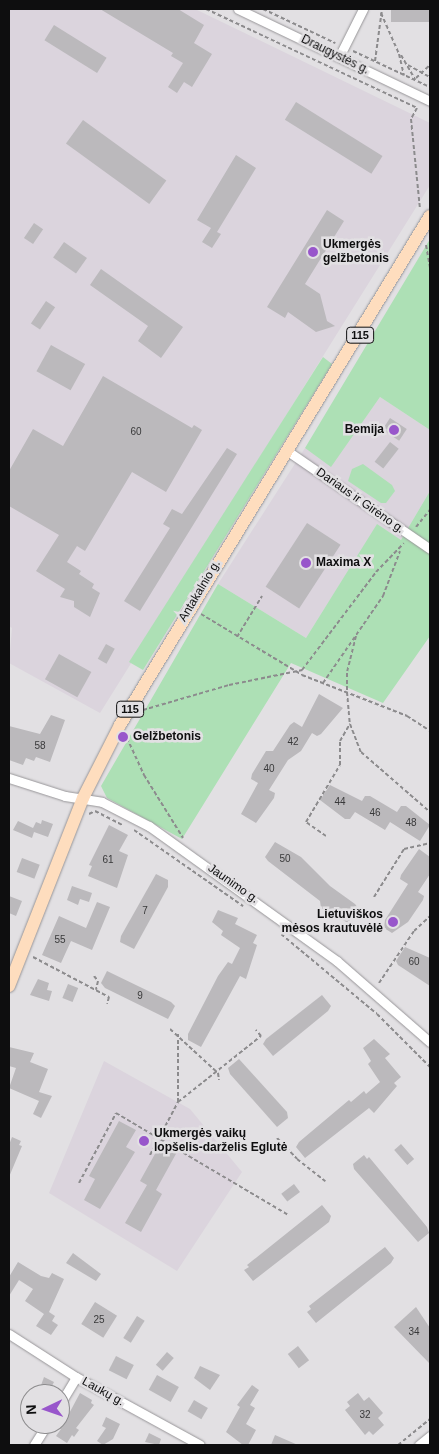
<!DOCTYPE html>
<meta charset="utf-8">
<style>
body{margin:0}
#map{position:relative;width:439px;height:1454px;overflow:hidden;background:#e2e0e3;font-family:Arial,sans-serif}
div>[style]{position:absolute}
.built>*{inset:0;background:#dbd4dd}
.green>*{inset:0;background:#ade0b5}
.building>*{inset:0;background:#bbb9bc;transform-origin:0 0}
.path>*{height:2px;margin-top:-1px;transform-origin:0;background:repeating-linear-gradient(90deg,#8c8b8d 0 4px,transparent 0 6.5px)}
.roads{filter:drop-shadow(0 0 1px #989699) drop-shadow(0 0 1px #989699)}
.street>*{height:9px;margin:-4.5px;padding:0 4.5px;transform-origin:4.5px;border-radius:4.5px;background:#fff}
.primary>*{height:12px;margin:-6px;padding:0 6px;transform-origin:6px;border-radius:6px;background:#feddbe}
.dots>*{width:14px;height:14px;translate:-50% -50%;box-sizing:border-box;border:2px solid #e2e0e3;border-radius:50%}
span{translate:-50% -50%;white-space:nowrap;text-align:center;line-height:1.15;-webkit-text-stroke:5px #e2e0e3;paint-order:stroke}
.number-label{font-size:10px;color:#39393a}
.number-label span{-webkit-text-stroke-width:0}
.shield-label span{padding:1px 4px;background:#e2e0e3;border:1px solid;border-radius:4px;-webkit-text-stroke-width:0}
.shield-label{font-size:11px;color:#0e0e0f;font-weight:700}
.street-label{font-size:12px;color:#0e0e0f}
.poi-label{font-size:12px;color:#0e0e0f;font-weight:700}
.left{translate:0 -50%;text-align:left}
.right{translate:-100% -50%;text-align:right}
.frame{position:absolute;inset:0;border:10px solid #0e0e0f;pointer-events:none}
.north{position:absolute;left:20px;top:1384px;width:50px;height:50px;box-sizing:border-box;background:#e2e0e3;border:1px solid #8d8c8e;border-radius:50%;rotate:267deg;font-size:14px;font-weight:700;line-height:20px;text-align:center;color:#0e0e0f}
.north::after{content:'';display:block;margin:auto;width:18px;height:22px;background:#9856cb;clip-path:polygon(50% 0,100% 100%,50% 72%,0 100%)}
</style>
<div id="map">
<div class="built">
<div style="clip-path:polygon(9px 9px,195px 9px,430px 123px,430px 185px,100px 713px,9px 663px,12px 628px,9px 626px)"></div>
<div style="clip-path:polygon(380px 397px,430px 430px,430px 491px,401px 540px,377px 525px,306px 638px,218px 584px,305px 448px,331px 466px)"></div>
<div style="clip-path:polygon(104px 1061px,190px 1109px,242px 1172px,177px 1271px,49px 1193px)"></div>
</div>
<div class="green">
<div style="clip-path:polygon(430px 239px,430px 430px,380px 397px,331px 467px,305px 448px)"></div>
<div style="clip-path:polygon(323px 357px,332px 364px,143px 670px,129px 662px)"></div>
<div style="clip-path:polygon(363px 464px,392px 485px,395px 491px,386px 503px,381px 503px,348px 481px,352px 469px)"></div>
<div style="clip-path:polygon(430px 491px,430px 636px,383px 703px,291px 663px,182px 839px,107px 798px,101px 786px,218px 584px,306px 638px,377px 524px,401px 540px)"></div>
</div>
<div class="building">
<div style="clip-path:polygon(100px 9px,178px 9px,204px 25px,194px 43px,212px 54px,192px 87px,184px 82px,177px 93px,168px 87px,183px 63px,171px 56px,173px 53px)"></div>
<div style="left:391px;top:9px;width:39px;height:13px"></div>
<div style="left:54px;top:25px;width:62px;height:18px;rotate:32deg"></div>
<div style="left:296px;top:102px;width:102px;height:21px;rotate:32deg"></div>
<div style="left:83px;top:120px;width:103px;height:29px;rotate:36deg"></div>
<div style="clip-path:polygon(236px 155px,256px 168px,217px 232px,221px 234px,212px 248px,202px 242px,211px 228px,197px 220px)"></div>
<div style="clip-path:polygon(327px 210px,344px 221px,305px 284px,320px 294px,327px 321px,335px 326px,316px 332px,288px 312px,285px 318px,267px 307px)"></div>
<div style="left:34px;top:223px;width:11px;height:18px;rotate:34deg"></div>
<div style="left:64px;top:242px;width:28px;height:19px;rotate:35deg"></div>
<div style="clip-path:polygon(101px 269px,183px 327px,161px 358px,138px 341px,148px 326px,90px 285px)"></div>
<div style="left:46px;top:301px;width:11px;height:27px;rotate:34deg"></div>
<div style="left:51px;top:345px;width:39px;height:30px;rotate:29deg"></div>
<div style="clip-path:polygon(103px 376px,192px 428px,194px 425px,202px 430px,166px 492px,132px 472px,85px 551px,77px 546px,67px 562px,81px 571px,79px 574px,94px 584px,92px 588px,100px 593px,90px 617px,74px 607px,74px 601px,60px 597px,65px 589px,36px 571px,59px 535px,9px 506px,9px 471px,33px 429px,63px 446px)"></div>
<div style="left:390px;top:418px;width:20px;height:14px;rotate:33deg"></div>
<div style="left:390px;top:442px;width:11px;height:25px;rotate:38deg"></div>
<div style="clip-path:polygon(227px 448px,237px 454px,140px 611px,124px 601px,170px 528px,163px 524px,172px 509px,182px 514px)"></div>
<div style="left:307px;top:523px;width:40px;height:76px;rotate:33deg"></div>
<div style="left:106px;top:644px;width:10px;height:17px;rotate:29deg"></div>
<div style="left:59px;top:654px;width:37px;height:29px;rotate:29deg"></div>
<div style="clip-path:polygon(319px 694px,343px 708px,321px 734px,317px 736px,312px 733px,301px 751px,288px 760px,269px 790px,275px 793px,274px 798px,256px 823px,241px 814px,258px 783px,251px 779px,252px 774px,266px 751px,273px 751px,290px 725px,294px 722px,302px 727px)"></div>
<div style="clip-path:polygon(51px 715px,65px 720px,50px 762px,36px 757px,34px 761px,26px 758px,23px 765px,9px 760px,9px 726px,40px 734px)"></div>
<div style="clip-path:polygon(330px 785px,362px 801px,365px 796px,370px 796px,397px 812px,401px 806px,406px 806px,430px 825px,420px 841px,390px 822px,385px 830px,355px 812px,350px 819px,345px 819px,320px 800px)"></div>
<div style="clip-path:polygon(42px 820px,53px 824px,48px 837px,34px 832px,32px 838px,13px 830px,18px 821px,33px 828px,36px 822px,41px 824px)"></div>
<div style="clip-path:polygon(109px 825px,128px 835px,119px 851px,128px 855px,117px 888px,88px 876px,92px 866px,89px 865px)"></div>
<div style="clip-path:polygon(275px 842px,301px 857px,330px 886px,355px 904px,358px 908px,348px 923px,321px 908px,320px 901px,268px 861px,265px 857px)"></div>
<div style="clip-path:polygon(419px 849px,430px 857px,430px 874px,418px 892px,424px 896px,423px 900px,408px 922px,392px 933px,384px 928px,385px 920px,408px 884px,400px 879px,401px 875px)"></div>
<div style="left:22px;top:858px;width:19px;height:15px;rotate:21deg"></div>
<div style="clip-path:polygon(156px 874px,168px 880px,168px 887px,134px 949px,120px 942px,121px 936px)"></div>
<div style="clip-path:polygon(72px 886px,92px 893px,89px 902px,80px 899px,78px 905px,67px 900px)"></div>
<div style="clip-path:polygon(9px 896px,22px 901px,16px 916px,9px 913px)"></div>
<div style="clip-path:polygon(97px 902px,110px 907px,92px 950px,71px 941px,61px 963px,42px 955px,59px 916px,86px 928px)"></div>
<div style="clip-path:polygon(218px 910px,238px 918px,235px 924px,257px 935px,253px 943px,257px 945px,246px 979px,240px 976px,201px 1047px,188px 1040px,188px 1034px,218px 976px,228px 962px,232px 964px,240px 948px,221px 935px,223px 931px,212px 922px)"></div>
<div style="clip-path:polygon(405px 947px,430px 958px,430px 986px,398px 965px,396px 961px)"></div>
<div style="clip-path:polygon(107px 971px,171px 1002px,175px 1006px,168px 1019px,105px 988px,101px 983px)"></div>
<div style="clip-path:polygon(38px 979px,49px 983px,47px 990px,52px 991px,49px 1001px,30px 995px)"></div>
<div style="left:68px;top:984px;width:11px;height:15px;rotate:22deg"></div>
<div style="clip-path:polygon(322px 995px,331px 1006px,328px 1011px,273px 1056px,263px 1044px,266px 1039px)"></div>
<div style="clip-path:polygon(374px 1039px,390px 1054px,385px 1058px,401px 1077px,394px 1083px,397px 1086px,374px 1113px,369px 1108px,305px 1158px,296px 1147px,299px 1142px,349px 1100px,351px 1102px,364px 1091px,366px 1094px,380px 1082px,368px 1064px,371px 1061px,363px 1048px)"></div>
<div style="clip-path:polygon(9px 1047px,34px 1053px,30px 1062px,48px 1069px,39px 1092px,52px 1096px,41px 1118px,33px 1114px,39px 1101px,9px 1088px,16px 1068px,9px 1066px)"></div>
<div style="clip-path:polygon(239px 1059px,287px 1112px,288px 1118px,277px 1127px,230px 1074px,228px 1068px)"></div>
<div style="clip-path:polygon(119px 1121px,136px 1130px,126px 1147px,135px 1152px,100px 1209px,84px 1200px,95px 1179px,89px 1176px)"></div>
<div style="clip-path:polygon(12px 1137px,21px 1141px,19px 1145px,22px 1146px,9px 1177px,9px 1145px)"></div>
<div style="clip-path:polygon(161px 1143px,177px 1152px,156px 1190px,162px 1194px,141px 1232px,125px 1223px,147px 1185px,140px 1181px)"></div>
<div style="left:401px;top:1144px;width:20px;height:9px;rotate:49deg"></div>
<div style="clip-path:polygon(364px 1155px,367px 1159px,369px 1157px,427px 1227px,429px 1233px,418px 1242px,354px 1169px,353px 1164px)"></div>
<div style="left:294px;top:1184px;width:10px;height:16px;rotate:53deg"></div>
<div style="clip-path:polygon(322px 1205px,331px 1216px,329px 1222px,253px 1281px,244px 1270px,249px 1267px,247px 1265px)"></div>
<div style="clip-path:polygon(385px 1247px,394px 1258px,391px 1263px,316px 1323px,307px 1312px,311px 1309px,309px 1306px)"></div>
<div style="clip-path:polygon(73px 1253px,101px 1274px,96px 1281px,66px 1263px)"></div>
<div style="clip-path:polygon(18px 1262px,41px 1276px,49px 1278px,52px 1273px,64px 1279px,49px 1312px,55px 1316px,52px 1321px,58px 1325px,51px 1335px,36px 1326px,44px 1314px,25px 1301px,33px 1289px,19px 1280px,9px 1296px,9px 1277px)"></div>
<div style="left:95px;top:1302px;width:26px;height:26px;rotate:32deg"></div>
<div style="clip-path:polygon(416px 1307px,430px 1328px,430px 1364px,394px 1327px)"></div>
<div style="left:137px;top:1316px;width:9px;height:26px;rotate:32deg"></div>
<div style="left:298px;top:1346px;width:18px;height:13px;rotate:52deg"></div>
<div style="left:167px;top:1352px;width:9px;height:17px;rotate:41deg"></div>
<div style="left:116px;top:1356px;width:20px;height:16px;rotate:27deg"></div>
<div style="clip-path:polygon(200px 1366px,220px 1375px,210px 1390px,194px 1378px)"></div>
<div style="left:157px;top:1375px;width:25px;height:17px;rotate:29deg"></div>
<div style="clip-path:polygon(44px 1377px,54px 1382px,48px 1394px,39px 1391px)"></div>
<div style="clip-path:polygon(252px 1385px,259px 1390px,250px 1405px,255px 1408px,246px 1424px,256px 1430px,248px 1445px,243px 1445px,226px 1432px,240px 1407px,237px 1405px)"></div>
<div style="clip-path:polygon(80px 1393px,92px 1400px,91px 1403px,94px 1405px,76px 1428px,79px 1430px,74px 1437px,72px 1435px,67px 1443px,56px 1436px,61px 1429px,53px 1424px,60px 1424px,60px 1420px,64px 1423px)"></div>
<div style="clip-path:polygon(358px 1393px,364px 1401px,369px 1397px,383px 1413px,378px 1418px,384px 1425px,373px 1435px,369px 1431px,365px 1435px,345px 1410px,350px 1406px,347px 1402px)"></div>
<div style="left:194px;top:1400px;width:16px;height:13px;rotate:30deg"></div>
<div style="clip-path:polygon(106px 1417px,120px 1424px,113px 1439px,103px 1445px,97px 1441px,106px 1428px,102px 1426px)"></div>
<div style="clip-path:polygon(149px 1433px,161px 1439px,159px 1445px,145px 1442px)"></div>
<div style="clip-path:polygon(275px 1435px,298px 1445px,271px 1445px)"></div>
</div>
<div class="path">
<div style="left:206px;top:9px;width:233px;rotate:25.1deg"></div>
<div style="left:263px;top:9px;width:80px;rotate:25.3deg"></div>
<div style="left:381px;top:13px;width:45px;rotate:66.3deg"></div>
<div style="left:399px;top:54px;width:22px;rotate:77deg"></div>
<div style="left:353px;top:51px;width:85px;rotate:25.1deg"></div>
<div style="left:401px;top:55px;width:28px;rotate:60deg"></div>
<div style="left:375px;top:61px;width:52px;rotate:-82.3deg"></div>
<div style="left:408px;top:65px;width:25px;rotate:29deg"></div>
<div style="left:416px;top:78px;width:19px;rotate:-43deg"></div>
<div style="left:417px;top:108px;width:13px;rotate:119deg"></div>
<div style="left:411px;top:119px;width:90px;rotate:84.3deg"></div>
<div style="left:426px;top:245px;width:23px;rotate:80deg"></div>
<div style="left:416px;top:527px;width:22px;rotate:-51deg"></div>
<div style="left:201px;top:614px;width:118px;rotate:31.1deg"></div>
<div style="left:302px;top:675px;width:113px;rotate:21.3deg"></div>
<div style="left:407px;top:716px;width:27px;rotate:33deg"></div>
<div style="left:356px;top:636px;width:38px;rotate:104deg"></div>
<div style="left:347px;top:673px;width:19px;rotate:90deg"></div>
<div style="left:347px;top:692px;width:32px;rotate:85deg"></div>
<div style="left:350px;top:724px;width:30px;rotate:69deg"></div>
<div style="left:361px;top:752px;width:91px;rotate:41deg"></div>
<div style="left:237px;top:637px;width:48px;rotate:-58.6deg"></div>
<div style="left:323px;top:683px;width:106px;rotate:-55.4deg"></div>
<div style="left:383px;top:596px;width:48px;rotate:-69.3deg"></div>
<div style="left:143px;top:710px;width:90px;rotate:-16.2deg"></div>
<div style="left:229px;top:685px;width:75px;rotate:-11.6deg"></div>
<div style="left:302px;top:670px;width:123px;rotate:-52.9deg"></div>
<div style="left:376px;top:572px;width:40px;rotate:-46deg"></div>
<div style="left:127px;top:738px;width:41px;rotate:65.3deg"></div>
<div style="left:144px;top:775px;width:74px;rotate:58.2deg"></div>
<div style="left:89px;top:814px;width:7px;rotate:-27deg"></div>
<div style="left:95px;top:811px;width:31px;rotate:27deg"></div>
<div style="left:134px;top:830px;width:133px;rotate:34.9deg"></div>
<div style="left:326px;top:836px;width:24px;rotate:-145deg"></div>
<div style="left:306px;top:822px;width:66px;rotate:-59.2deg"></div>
<div style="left:340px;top:765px;width:24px;rotate:-90deg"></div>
<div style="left:340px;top:741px;width:20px;rotate:-60deg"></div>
<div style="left:374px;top:897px;width:57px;rotate:-58deg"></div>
<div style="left:404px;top:849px;width:27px;rotate:-13deg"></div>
<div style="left:281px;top:934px;width:125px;rotate:39.8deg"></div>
<div style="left:377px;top:1014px;width:75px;rotate:45deg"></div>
<div style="left:33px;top:957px;width:86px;rotate:27.8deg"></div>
<div style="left:109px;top:997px;width:7px;rotate:106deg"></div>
<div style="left:94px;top:976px;width:6px;rotate:51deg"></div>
<div style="left:98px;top:981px;width:9px;rotate:103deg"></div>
<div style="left:379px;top:983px;width:63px;rotate:-56.1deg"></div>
<div style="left:414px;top:931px;width:22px;rotate:-43deg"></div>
<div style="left:170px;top:1029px;width:65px;rotate:42.5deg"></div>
<div style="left:218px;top:1073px;width:7px;rotate:82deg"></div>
<div style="left:178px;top:1102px;width:106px;rotate:-38.5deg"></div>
<div style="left:261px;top:1036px;width:8px;rotate:-130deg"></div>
<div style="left:277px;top:1138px;width:29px;rotate:46deg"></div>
<div style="left:297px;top:1159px;width:36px;rotate:38deg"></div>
<div style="left:150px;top:1155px;width:60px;rotate:-62.2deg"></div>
<div style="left:178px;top:1102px;width:68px;rotate:-90deg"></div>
<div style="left:79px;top:1183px;width:79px;rotate:-62.1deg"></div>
<div style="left:116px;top:1113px;width:199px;rotate:30.6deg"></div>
<div style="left:398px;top:1445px;width:41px;rotate:-39.1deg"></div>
</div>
<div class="roads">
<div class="street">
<div style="left:238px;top:9px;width:213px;rotate:25.6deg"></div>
<div style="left:339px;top:57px;width:54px;rotate:-63.4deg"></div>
<div style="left:289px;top:452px;width:171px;rotate:34.5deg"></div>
<div style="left:9px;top:778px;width:59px;rotate:17.8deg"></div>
<div style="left:65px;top:796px;width:37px;rotate:9deg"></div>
<div style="left:102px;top:802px;width:53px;rotate:27.1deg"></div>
<div style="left:149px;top:826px;width:231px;rotate:35.7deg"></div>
<div style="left:337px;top:961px;width:123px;rotate:41.1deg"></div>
<div style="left:9px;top:1334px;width:80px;rotate:32.7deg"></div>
<div style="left:76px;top:1377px;width:141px;rotate:28.7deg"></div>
<div style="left:60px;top:1404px;width:31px;rotate:-59deg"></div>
<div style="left:34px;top:1445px;width:25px;rotate:-58deg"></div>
<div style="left:419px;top:1445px;width:14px;rotate:-39deg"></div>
</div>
<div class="primary">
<div style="left:9px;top:986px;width:202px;rotate:-68.5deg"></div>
<div style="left:83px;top:798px;width:82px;rotate:-63.1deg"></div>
<div style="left:120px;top:725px;width:596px;rotate:-58.66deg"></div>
</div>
</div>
<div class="dots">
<div style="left:313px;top:252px;background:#9856cb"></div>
<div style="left:394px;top:430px;background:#9856cb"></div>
<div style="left:306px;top:563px;background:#9856cb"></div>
<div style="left:123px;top:737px;background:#9856cb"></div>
<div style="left:393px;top:922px;background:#9856cb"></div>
<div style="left:144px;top:1141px;background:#9856cb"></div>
</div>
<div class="number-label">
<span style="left:136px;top:432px">60</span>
<span style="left:293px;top:742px">42</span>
<span style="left:40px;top:746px">58</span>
<span style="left:269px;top:769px">40</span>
<span style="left:340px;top:802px">44</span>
<span style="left:375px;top:813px">46</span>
<span style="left:411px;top:823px">48</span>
<span style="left:285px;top:859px">50</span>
<span style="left:108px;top:860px">61</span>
<span style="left:145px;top:911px">7</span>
<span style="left:60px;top:940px">55</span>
<span style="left:414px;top:962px">60</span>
<span style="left:140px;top:996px">9</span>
<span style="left:99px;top:1320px">25</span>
<span style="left:414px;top:1332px">34</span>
<span style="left:365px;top:1415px">32</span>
</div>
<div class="shield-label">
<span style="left:360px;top:335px">115</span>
<span style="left:130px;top:709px">115</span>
</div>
<div class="street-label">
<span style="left:335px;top:55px;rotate:26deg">Draugystės g.</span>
<span style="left:360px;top:501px;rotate:35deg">Dariaus ir Girėno g.</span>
<span style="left:200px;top:591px;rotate:-59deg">Antakalnio g.</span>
<span style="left:233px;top:884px;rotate:35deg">Jaunimo g.</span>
<span style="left:103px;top:1392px;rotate:29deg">Laukų g.</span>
</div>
<div class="poi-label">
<span class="left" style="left:323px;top:252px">Ukmergės<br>gelžbetonis</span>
<span class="right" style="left:384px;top:430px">Bemija</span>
<span class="left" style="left:316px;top:563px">Maxima X</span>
<span class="left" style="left:133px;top:737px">Gelžbetonis</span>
<span class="right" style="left:383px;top:922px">Lietuviškos<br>mėsos krautuvėlė</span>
<span class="left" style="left:154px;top:1141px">Ukmergės vaikų<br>lopšelis-darželis Eglutė</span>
</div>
<div class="frame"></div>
<div class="north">N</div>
</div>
